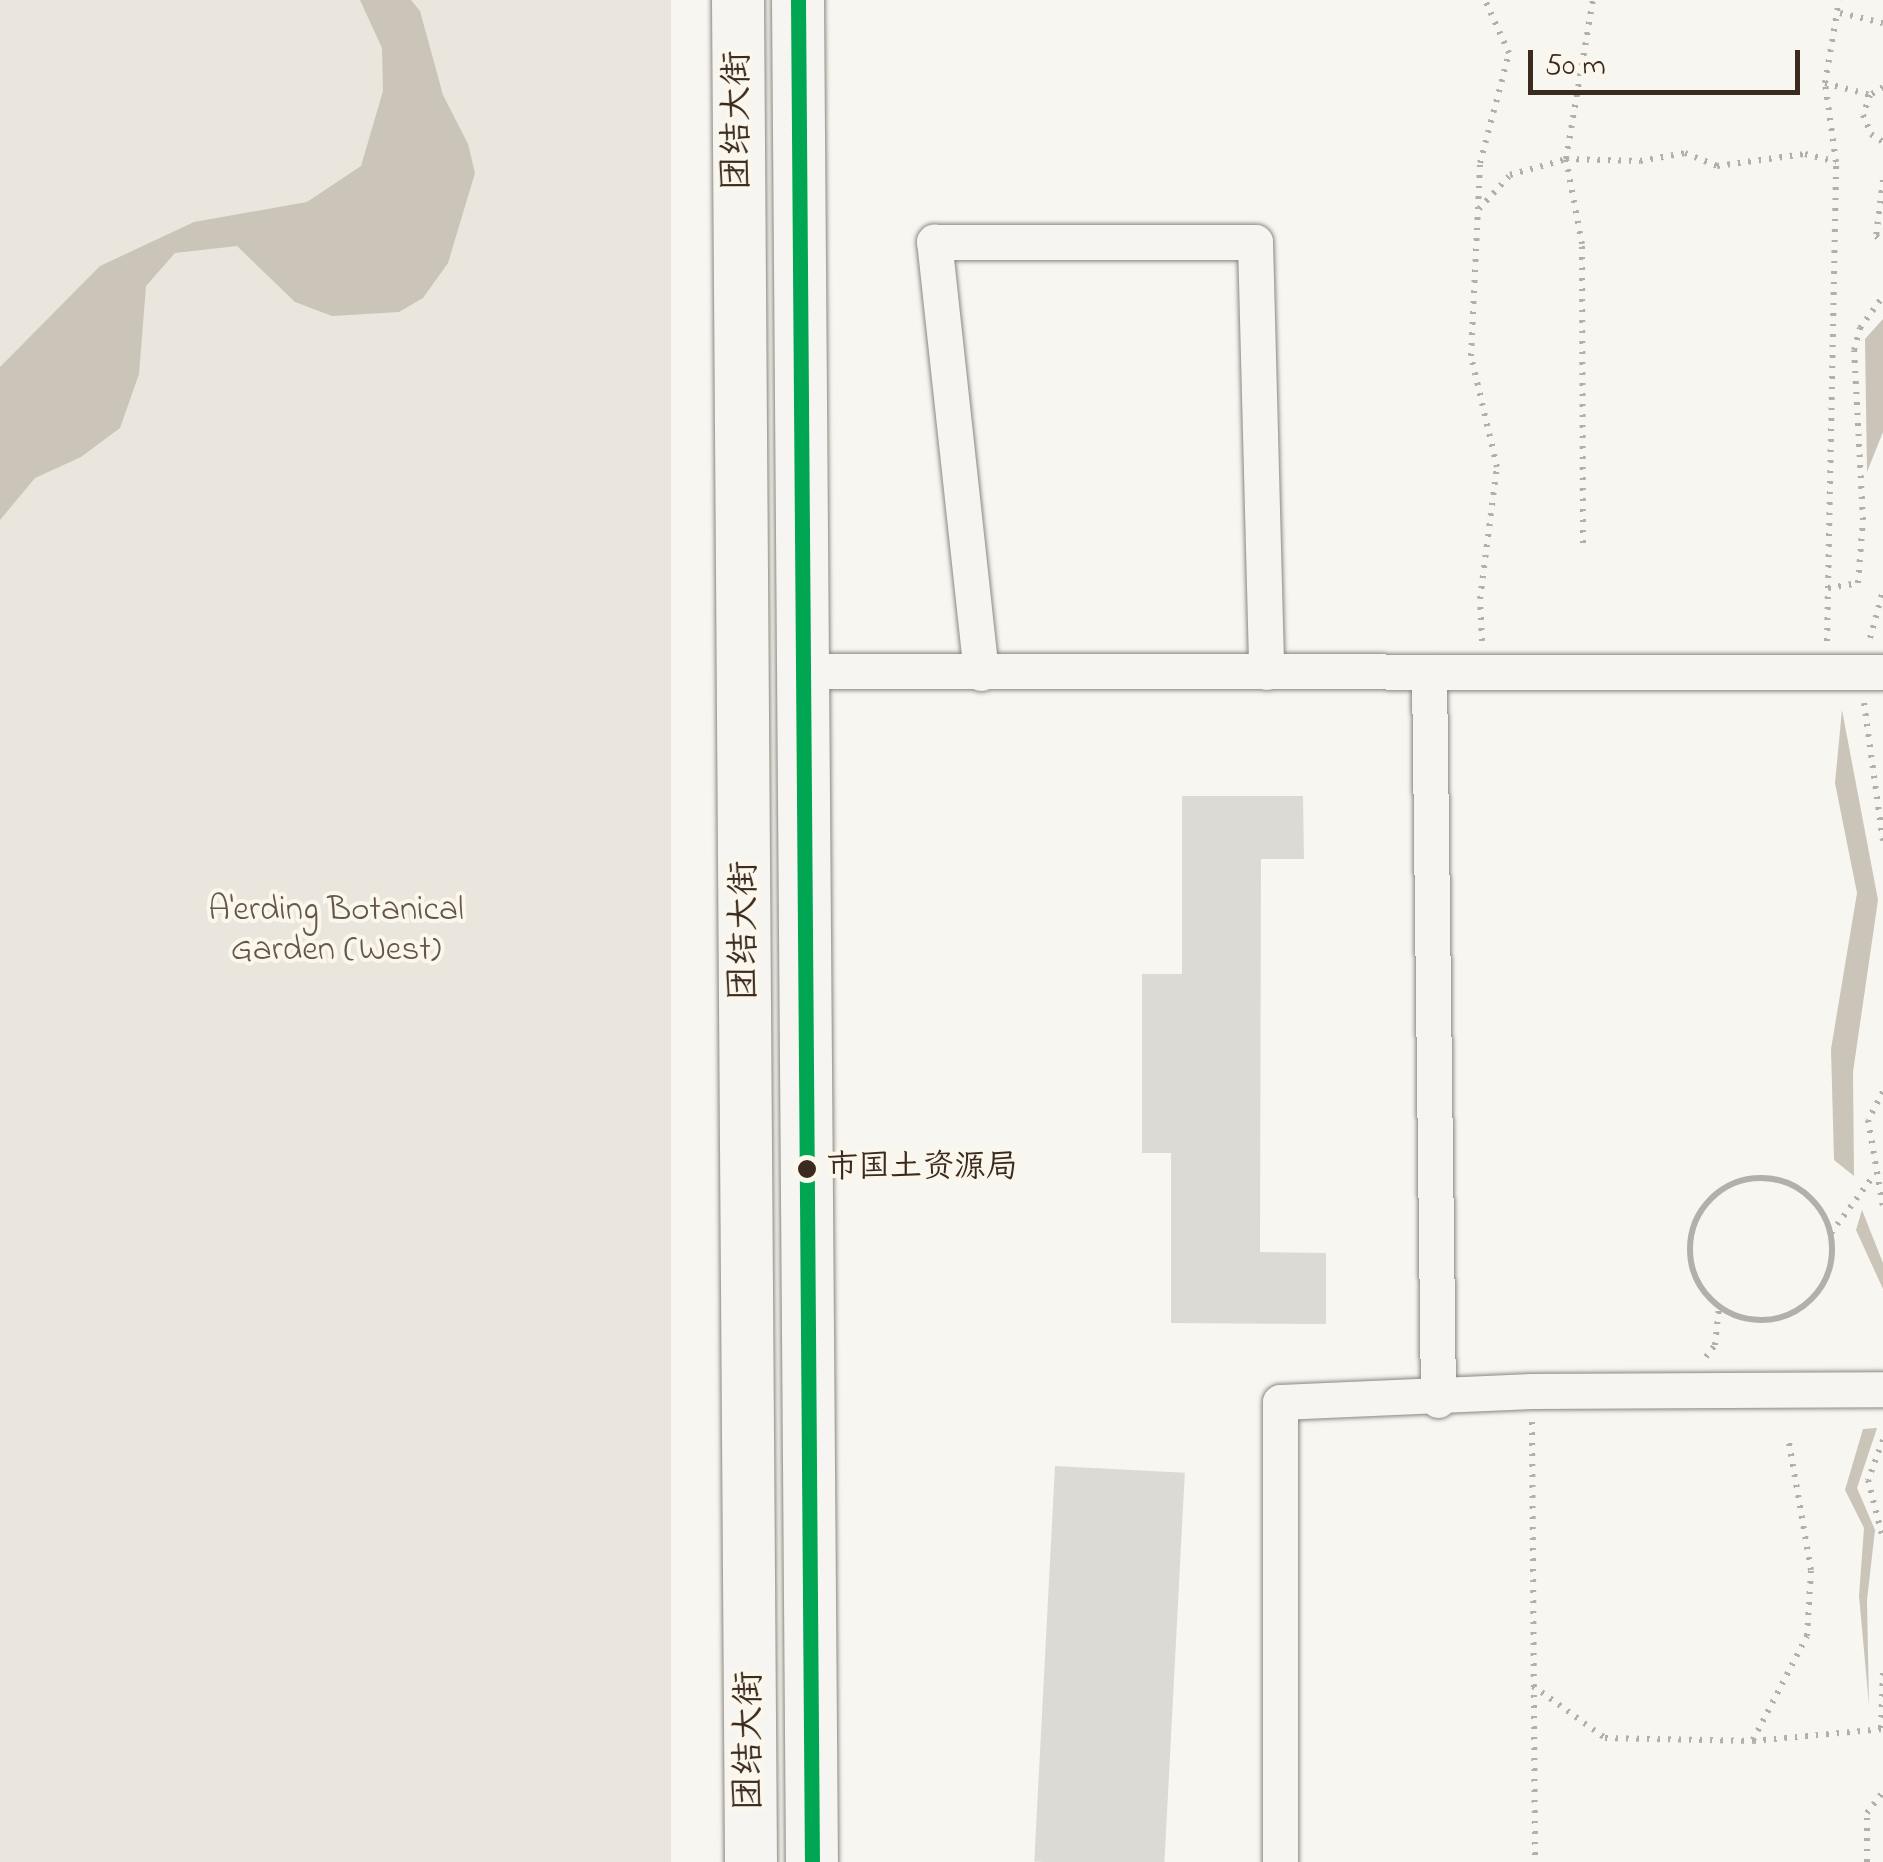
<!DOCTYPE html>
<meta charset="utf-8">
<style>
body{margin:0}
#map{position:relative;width:1883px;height:1862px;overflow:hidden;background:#f8f6f0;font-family:"Indie Flower","LXGW WenKai TC",sans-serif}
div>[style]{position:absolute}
.green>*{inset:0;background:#eae6dd;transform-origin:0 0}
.water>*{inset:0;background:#cac4b9}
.building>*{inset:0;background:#dcdad5;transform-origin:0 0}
.path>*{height:6px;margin-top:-3px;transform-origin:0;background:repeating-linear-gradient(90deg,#b3b0ac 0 2.5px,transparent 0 10.5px)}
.path>.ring{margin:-3px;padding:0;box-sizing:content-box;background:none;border:6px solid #b3b0ac;border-radius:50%}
.roads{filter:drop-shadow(0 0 2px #8b8781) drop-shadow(0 0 2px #8b8781)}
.street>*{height:35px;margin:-17.5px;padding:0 17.5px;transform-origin:17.5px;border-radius:17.5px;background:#f6f5f1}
.secondary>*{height:52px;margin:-26px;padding:0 26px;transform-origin:26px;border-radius:26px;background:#f6f5f1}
.bus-1>*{height:15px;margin:-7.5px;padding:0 7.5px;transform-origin:7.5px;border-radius:7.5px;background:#00a651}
.dots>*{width:28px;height:28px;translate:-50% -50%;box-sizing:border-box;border:5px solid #fbf7ec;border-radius:50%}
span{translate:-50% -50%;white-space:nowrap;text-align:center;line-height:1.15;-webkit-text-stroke:8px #fbf7ec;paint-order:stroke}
.bus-label{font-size:32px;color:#3b2a1e}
.left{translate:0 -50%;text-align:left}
.street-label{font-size:35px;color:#3b2a1e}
.park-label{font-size:35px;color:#64564a}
.scale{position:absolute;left:1528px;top:50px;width:272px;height:45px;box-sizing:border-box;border:5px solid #3b2a1e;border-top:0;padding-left:12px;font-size:30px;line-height:35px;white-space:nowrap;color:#3b2a1e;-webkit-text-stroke:8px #fbf7ec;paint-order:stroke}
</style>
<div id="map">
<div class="green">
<div style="left:0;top:0;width:671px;height:1862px"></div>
</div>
<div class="water">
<div style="clip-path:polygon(360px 0,411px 0,420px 11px,443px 95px,468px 144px,475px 173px,448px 263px,423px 298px,399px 312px,332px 316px,295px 302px,237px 246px,175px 253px,146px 286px,139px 374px,120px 428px,81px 457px,35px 478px,0 520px,0 367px,100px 266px,194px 222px,307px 202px,361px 166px,383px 91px,382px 48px)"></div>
<div style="clip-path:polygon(1883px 319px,1883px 432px,1867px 472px,1865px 339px)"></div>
<div style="clip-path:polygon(1842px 710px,1878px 900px,1853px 1072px,1854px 1176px,1834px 1160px,1831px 1049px,1857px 893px,1835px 783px)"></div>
<div style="clip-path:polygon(1862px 1210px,1883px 1263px,1883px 1289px,1856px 1230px)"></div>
<div style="clip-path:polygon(1877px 1428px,1857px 1488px,1875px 1530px,1867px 1600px,1869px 1705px,1859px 1596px,1864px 1528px,1845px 1490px,1863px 1429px)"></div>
</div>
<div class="building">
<div style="clip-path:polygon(1182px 796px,1303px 796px,1304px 859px,1261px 859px,1260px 1252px,1326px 1253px,1326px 1324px,1171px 1323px,1171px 1153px,1142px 1153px,1142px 974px,1182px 974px)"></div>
<div style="left:1055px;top:1466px;width:130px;height:396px;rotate:3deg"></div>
</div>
<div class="path">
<div style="left:1840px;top:13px;width:44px;rotate:13.1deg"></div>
<div style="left:1825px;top:83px;width:47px;rotate:14.9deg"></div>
<div style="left:1883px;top:87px;width:15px;rotate:148deg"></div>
<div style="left:1870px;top:95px;width:21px;rotate:109deg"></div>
<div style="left:1863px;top:115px;width:21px;rotate:67deg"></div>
<div style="left:1871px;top:134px;width:14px;rotate:34deg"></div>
<div style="left:1883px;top:180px;width:56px;rotate:97.1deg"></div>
<div style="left:1876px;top:236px;width:9px;rotate:41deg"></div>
<div style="left:1479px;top:209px;width:46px;rotate:-47.6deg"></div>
<div style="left:1510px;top:175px;width:58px;rotate:-15.9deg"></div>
<div style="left:1566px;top:159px;width:74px;rotate:1.5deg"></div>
<div style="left:1640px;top:161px;width:46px;rotate:-10.1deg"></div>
<div style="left:1685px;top:153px;width:35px;rotate:22deg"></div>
<div style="left:1717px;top:166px;width:89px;rotate:-7.8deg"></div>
<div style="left:1805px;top:154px;width:32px;rotate:14deg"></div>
<div style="left:1583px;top:543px;width:299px;rotate:-90.2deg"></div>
<div style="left:1582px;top:244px;width:86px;rotate:-100.7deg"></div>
<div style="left:1566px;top:159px;width:161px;rotate:-80.4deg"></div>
<div style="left:1828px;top:588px;width:30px;rotate:-9deg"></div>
<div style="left:1858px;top:583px;width:63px;rotate:-85.5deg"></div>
<div style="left:1863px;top:520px;width:170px;rotate:-93deg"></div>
<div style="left:1854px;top:350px;width:23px;rotate:-75deg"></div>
<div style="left:1860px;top:328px;width:39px;rotate:-54deg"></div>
<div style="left:1870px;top:638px;width:49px;rotate:-74.5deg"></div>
<div style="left:1482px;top:641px;width:42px;rotate:-92.7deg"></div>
<div style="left:1480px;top:599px;width:133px;rotate:-82.7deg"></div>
<div style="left:1497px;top:467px;width:114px;rotate:-103.2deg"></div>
<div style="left:1471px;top:356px;width:193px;rotate:-87.3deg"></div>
<div style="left:1480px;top:163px;width:114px;rotate:-75.2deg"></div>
<div style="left:1509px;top:53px;width:58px;rotate:-114.4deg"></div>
<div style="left:1827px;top:641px;width:479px;rotate:-88.9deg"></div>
<div style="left:1836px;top:162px;width:80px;rotate:-97.9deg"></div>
<div style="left:1825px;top:83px;width:84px;rotate:-80.4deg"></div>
<div style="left:1864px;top:703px;width:139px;rotate:82.2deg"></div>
<div style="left:1883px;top:1092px;width:32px;rotate:118deg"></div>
<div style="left:1868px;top:1120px;width:88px;rotate:80.2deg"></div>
<div class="ring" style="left:1690px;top:1178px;width:136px;height:136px"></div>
<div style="left:1831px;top:1233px;width:72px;rotate:-53.4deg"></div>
<div style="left:1706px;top:1357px;width:15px;rotate:-53deg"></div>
<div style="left:1715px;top:1345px;width:38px;rotate:-84deg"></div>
<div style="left:1532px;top:1422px;width:440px;rotate:89.6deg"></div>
<div style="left:1883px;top:1440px;width:43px;rotate:110.6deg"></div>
<div style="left:1868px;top:1480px;width:61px;rotate:75.7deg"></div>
<div style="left:1533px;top:1686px;width:89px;rotate:35.8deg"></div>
<div style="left:1605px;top:1738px;width:148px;rotate:1.2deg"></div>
<div style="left:1753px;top:1741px;width:131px;rotate:-5.3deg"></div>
<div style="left:1881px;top:1728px;width:58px;rotate:-88deg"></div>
<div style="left:1753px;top:1740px;width:117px;rotate:-62.6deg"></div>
<div style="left:1807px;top:1636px;width:66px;rotate:-86.5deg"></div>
<div style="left:1811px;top:1570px;width:129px;rotate:-99.8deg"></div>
<div style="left:1867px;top:1862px;width:49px;rotate:-90deg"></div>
<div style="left:1867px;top:1813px;width:26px;rotate:-53deg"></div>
</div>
<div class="roads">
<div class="street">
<div style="left:804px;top:671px;width:1079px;rotate:0.05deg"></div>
<div style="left:1429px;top:672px;width:728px;rotate:89.29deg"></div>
<div style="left:981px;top:673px;width:434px;rotate:-96.2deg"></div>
<div style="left:934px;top:242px;width:321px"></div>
<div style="left:1255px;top:242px;width:430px;rotate:88.5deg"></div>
<div style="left:1280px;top:1862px;width:460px;rotate:-90deg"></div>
<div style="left:1280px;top:1402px;width:252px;rotate:-2.5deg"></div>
<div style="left:1532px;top:1391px;width:351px;rotate:-0.3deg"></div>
</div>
<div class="secondary">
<div style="left:738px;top:0;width:1862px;rotate:89.6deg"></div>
<div style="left:798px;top:0;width:1862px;rotate:89.57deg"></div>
</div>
</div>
<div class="bus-1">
<div style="left:798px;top:0;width:1862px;rotate:89.57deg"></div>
</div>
<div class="dots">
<div style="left:807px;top:1169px;background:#3b2a1e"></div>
</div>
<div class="bus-label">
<span class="left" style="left:826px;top:1169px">市国土资源局</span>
</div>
<div class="street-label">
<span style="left:739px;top:121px;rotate:-90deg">团结大街</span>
<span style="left:746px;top:931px;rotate:-90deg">团结大街</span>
<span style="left:751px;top:1741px;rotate:-90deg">团结大街</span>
</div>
<div class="park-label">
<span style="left:336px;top:931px">A'erding Botanical<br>Garden (West)</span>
</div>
<div class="scale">50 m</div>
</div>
